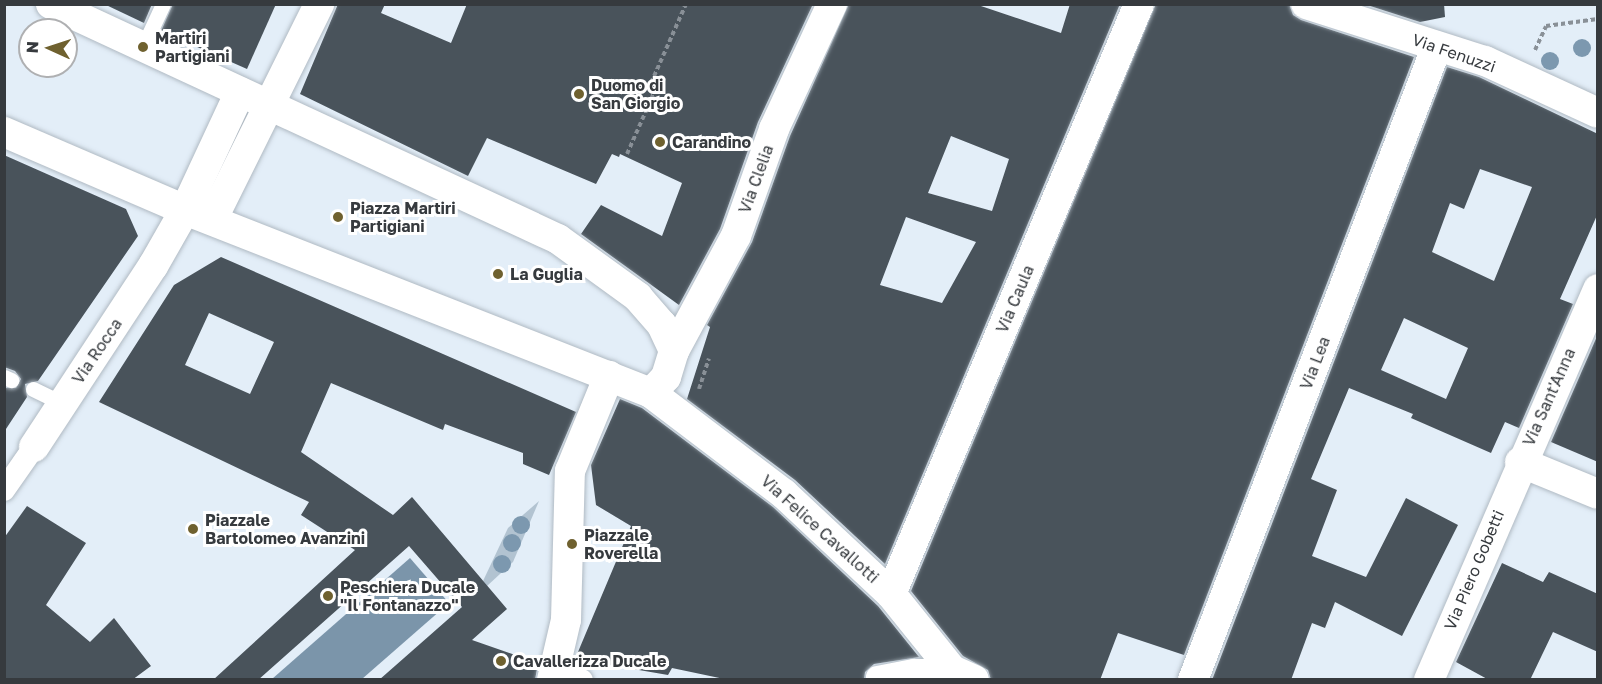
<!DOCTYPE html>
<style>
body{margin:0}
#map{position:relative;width:1602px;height:684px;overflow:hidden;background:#e3eef8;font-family:"Golos Text",sans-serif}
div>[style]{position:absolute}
.green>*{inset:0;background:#b2c3d1}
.water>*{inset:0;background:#7b95aa}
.building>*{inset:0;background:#49535b}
.path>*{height:4px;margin-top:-2px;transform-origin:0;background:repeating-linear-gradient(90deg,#899097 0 4.5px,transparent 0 7.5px)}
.roads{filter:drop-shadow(0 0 2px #b0bac3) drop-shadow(0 0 2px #b0bac3)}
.service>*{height:15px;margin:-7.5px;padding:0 7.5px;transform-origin:7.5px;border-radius:7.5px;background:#fff}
.pedestrian>*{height:22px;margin:-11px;padding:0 11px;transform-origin:11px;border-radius:11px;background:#fff}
.minor>*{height:30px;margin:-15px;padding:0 15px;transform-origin:15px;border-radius:15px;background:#fff}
.trees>*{width:18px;height:18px;margin:-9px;border-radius:50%;background:#7c98af}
.dots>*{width:16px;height:16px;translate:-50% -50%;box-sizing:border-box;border:3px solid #fff;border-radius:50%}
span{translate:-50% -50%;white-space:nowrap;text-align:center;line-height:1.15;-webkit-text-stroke:6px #fff;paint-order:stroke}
.poi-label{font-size:16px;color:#363a3e;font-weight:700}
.left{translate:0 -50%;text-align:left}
.street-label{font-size:16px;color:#363a3e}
.frame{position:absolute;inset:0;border:6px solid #363a3e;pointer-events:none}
.north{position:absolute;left:18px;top:18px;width:60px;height:60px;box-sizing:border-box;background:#fff;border:2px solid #afb0b2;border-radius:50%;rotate:273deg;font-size:16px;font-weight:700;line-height:24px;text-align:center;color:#363a3e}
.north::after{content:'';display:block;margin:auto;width:21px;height:27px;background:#6f612f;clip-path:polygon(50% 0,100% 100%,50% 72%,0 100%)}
</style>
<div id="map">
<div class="green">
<div style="clip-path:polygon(539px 501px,513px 562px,487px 586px,483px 581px,508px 528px)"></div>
</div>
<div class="water">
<div style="clip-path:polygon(410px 558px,449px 603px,362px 679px,272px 679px)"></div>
</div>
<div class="building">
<div style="clip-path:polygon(104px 4px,152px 4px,144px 23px)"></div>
<div style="clip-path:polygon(173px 4px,276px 4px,247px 69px,161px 31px)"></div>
<div style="clip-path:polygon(338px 4px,385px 4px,381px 13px,451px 43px,467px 4px,813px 4px,758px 122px,720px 229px,679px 305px,581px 234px,601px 205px,662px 236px,682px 183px,620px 154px,619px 157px,612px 154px,596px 184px,487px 138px,468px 176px,300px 94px)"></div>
<div style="clip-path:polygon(evenodd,849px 4px,975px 4px,1061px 33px,1070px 4px,1120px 4px,885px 564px,795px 480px,687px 399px,710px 327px,707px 325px,752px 242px,790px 136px,849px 4px,951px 136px,1009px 159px,992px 211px,928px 193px,951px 136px,849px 4px,906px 217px,976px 242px,942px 303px,880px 285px,906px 217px)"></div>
<div style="clip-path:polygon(1156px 4px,1289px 4px,1293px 15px,1301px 20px,1414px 57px,1184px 655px,1118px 633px,1100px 680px,991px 680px,988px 670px,963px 656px,911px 591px)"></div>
<div style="clip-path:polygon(1364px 4px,1444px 4px,1445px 17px,1420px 22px)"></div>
<div style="clip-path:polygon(evenodd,1447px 67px,1479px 77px,1598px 134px,1598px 213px,1560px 299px,1573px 304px,1519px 428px,1505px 422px,1491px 453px,1411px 418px,1413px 414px,1349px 388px,1311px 479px,1337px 490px,1312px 556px,1366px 577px,1406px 498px,1458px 525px,1402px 636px,1335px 602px,1325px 628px,1312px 623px,1291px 680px,1212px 680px,1447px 67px,1480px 169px,1532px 187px,1494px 281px,1432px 252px,1450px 203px,1464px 209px,1480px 169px,1447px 67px,1404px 318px,1468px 348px,1446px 399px,1381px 370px,1404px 318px)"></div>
<div style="clip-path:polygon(4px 155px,126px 209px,138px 236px,38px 381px,25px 384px,27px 397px,4px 432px,4px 388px,16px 388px,21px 379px,15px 371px,4px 367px)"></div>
<div style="clip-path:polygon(evenodd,221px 257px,576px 412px,549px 475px,523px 464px,523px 453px,445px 424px,443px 430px,331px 383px,301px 452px,393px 515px,412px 497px,507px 609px,472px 640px,538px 663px,535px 680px,379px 680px,462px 607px,409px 546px,258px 680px,213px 680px,355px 550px,301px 515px,309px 502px,99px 402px,174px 285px,221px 257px,209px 313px,274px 342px,250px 394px,185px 365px,209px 313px)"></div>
<div style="clip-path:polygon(1598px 334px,1598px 462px,1551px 442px)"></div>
<div style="clip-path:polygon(620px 399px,642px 408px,773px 507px,878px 606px,919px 657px,874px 664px,865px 672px,864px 680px,729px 680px,672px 668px,668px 675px,575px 659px,631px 526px,596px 505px,591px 465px)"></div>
<div style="clip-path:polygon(27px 506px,86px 543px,46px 605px,90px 642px,114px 618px,151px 666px,132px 680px,4px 680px,4px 538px)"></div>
<div style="clip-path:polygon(1502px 563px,1543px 582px,1549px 572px,1598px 594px,1598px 652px,1553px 632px,1530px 680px,1489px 680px,1456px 662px)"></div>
</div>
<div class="path">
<div style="left:1535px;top:50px;width:26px;rotate:-65deg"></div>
<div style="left:1546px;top:26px;width:52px;rotate:-7.7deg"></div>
<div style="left:627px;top:154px;width:74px;rotate:-66.2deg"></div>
<div style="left:657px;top:86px;width:7px;rotate:-153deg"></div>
<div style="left:651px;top:83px;width:86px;rotate:-66.1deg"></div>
<div style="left:699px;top:389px;width:32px;rotate:-72deg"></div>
</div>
<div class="roads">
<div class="service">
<div style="left:143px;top:47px;width:47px;rotate:-65.1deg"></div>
<div style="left:4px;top:377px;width:8px;rotate:23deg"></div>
<div style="left:33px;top:389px;width:32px;rotate:26deg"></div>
</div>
<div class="pedestrian">
<div style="left:4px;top:490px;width:52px;rotate:-55.1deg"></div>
<div style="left:552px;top:677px;width:30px;rotate:6deg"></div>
<div style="left:877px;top:677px;width:38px;rotate:-11deg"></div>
<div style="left:914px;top:670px;width:38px"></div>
</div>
<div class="minor">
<div style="left:1306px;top:4px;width:188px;rotate:17.7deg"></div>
<div style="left:1485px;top:61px;width:124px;rotate:24.7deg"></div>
<div style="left:4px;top:132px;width:197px;rotate:23.3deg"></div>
<div style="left:185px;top:210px;width:501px;rotate:21.44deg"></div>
<div style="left:651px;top:393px;width:22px;rotate:-47deg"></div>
<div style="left:666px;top:377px;width:27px;rotate:-73deg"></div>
<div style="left:674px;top:351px;width:29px;rotate:-115deg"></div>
<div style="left:662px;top:325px;width:37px;rotate:-131deg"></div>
<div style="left:638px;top:297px;width:99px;rotate:-144.1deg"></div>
<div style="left:558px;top:239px;width:559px;rotate:-155.13deg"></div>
<div style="left:212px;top:220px;width:241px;rotate:-63.6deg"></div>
<div style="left:674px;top:351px;width:131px;rotate:-61.7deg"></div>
<div style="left:736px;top:236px;width:114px;rotate:-70.4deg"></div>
<div style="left:774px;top:129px;width:138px;rotate:-65.1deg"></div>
<div style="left:651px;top:393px;width:167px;rotate:37.2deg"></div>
<div style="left:784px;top:494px;width:146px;rotate:43.1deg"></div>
<div style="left:891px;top:594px;width:97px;rotate:51.2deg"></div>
<div style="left:952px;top:670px;width:24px;rotate:24deg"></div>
<div style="left:34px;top:447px;width:217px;rotate:-56.7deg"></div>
<div style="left:153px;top:266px;width:64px;rotate:-60.3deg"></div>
<div style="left:185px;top:210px;width:130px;rotate:-65deg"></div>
<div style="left:1520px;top:462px;width:84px;rotate:22.3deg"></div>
<div style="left:891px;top:594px;width:640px;rotate:-67.2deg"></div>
<div style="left:552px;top:680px;width:62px;rotate:-76.9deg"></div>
<div style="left:566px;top:620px;width:149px;rotate:-88.5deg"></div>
<div style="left:570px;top:471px;width:103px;rotate:-67.7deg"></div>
<div style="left:1193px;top:680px;width:679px;rotate:-68.95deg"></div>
<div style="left:1429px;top:680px;width:426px;rotate:-66.6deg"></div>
</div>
</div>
<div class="trees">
<div style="left:1582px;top:48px"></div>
<div style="left:1550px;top:61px"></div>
<div style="left:521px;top:525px"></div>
<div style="left:512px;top:543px"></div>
<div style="left:502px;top:564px"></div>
</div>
<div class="dots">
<div style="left:143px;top:47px;background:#6f612f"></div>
<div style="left:579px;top:94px;background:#6f612f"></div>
<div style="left:660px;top:142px;background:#6f612f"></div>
<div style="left:338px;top:217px;background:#6f612f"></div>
<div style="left:498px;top:274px;background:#6f612f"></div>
<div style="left:193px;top:529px;background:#6f612f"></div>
<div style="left:572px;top:544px;background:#6f612f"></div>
<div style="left:328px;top:596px;background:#6f612f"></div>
<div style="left:501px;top:661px;background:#6f612f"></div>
</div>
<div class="poi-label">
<span class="left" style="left:155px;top:47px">Martiri<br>Partigiani</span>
<span class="left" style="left:591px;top:94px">Duomo di<br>San Giorgio</span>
<span class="left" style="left:672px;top:142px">Carandino</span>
<span class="left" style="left:350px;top:217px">Piazza Martiri<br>Partigiani</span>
<span class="left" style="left:510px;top:274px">La Guglia</span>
<span class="left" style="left:205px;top:529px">Piazzale<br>Bartolomeo Avanzini</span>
<span class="left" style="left:584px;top:544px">Piazzale<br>Roverella</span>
<span class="left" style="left:340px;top:596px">Peschiera Ducale<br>"Il Fontanazzo"</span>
<span class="left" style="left:513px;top:661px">Cavallerizza Ducale</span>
</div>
<div class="street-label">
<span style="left:1454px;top:53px;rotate:19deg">Via Fenuzzi</span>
<span style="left:756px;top:179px;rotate:-70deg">Via Clelia</span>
<span style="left:1015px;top:299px;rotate:-67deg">Via Caula</span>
<span style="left:97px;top:351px;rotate:-56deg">Via Rocca</span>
<span style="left:1315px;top:363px;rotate:-69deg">Via Lea</span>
<span style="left:1549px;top:397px;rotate:-66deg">Via Sant'Anna</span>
<span style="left:820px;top:529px;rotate:42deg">Via Felice Cavallotti</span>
<span style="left:1474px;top:570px;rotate:-67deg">Via Piero Gobetti</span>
</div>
<div class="frame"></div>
<div class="north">N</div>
</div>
